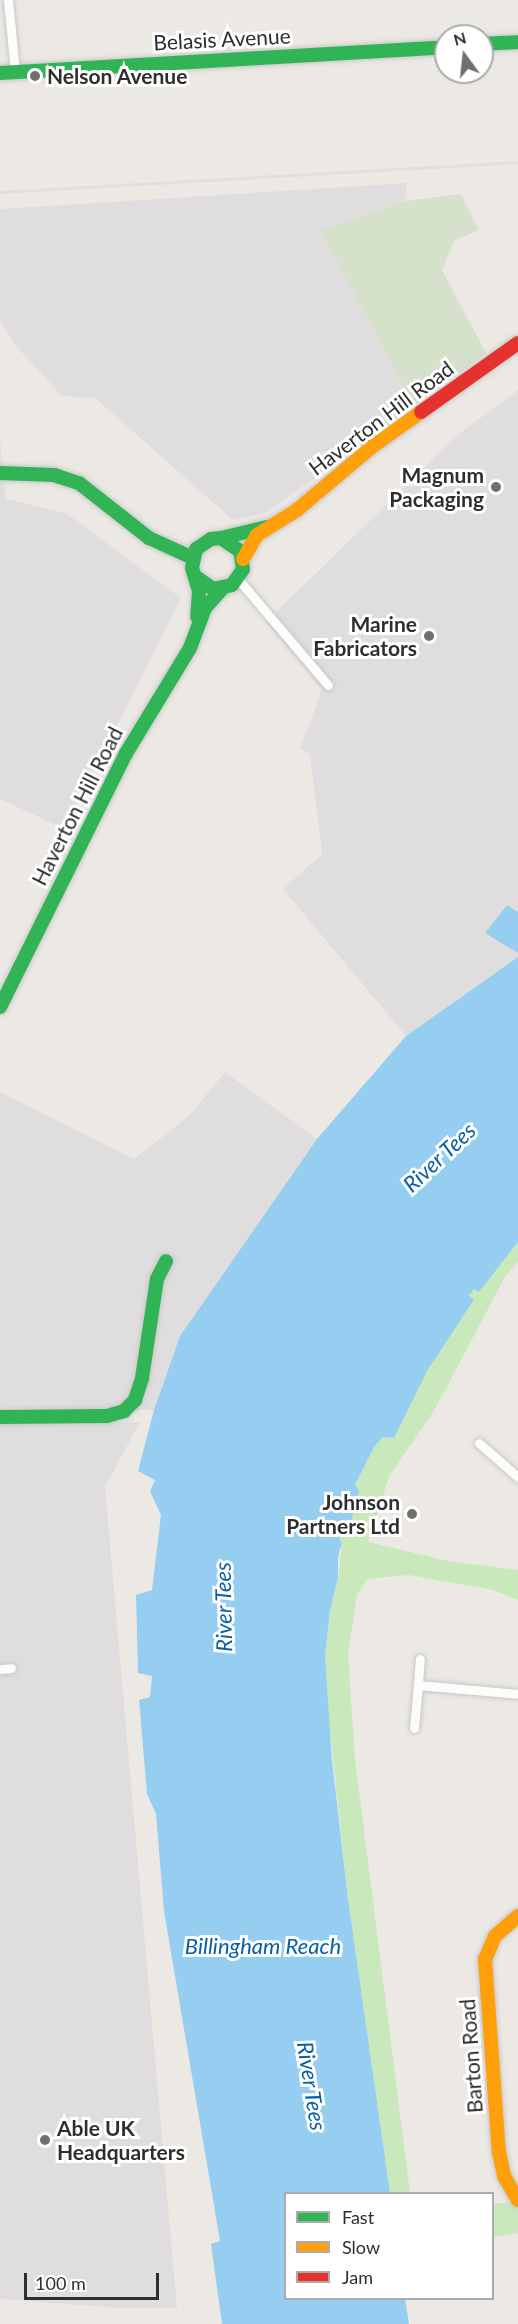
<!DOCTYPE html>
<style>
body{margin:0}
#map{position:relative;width:518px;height:2324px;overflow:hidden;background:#ece9e4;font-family:Lato,sans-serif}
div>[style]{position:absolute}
.industrial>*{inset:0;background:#e0dddf}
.green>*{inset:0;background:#c9e8bc}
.cemetery>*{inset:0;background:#d6e1cb}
.water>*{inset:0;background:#95cef0}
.roads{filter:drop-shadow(0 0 2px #c9c8c9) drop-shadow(0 0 2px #c9c8c9)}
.street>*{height:9px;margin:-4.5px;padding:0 4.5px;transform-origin:4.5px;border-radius:4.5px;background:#fcfcfb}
.fast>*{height:14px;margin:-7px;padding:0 7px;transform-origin:7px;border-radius:7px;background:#30b455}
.slow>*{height:14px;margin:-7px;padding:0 7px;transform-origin:7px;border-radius:7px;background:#ff9f0a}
.jam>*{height:14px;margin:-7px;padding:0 7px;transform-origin:7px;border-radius:7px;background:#e5322d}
.rail>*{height:3px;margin:-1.5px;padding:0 1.5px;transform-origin:1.5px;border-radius:1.5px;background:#dfdfe1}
.dots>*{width:16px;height:16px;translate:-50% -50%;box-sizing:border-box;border:3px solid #fff;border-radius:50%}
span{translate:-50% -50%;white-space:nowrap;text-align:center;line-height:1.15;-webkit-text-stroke:6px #fff;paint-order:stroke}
.street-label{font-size:21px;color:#2e2e2e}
.poi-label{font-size:21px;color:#2e2e2e;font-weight:700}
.left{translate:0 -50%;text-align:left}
.right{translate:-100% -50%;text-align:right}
.water-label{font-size:22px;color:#075fa8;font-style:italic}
.legend{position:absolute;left:284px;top:2192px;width:210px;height:108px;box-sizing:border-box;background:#fff;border:2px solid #ababab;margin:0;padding:8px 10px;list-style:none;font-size:18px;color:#2e2e2e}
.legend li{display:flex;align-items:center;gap:12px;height:30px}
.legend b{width:30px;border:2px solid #ababab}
.north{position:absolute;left:434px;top:24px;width:60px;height:60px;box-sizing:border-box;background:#fff;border:2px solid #ababab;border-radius:50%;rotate:345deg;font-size:16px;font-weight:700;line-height:24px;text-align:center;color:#2e2e2e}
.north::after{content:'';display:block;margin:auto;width:21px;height:27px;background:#706f6e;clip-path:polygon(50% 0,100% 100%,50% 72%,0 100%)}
.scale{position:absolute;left:24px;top:2273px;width:135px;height:27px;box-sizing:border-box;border:3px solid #2e2e2e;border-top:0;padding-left:8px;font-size:18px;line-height:21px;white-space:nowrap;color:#2e2e2e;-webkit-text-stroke:4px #fff;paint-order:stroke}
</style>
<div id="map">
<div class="industrial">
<div style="clip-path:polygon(407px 183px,405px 201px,320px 232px,414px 406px,266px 513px,233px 520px,95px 398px,62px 396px,16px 346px,0 321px,0 209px)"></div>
<div style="clip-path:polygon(518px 390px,518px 912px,507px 905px,485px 933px,518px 953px,518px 957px,406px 1036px,283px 889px,322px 854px,310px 754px,300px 749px,322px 690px,266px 622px,460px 433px)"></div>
<div style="clip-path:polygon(0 439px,6px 499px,66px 513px,181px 598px,65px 829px,0 799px)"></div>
<div style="clip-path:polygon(225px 1072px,317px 1139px,180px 1336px,154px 1410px,0 1408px,0 1092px,134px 1159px,189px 1116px)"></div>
<div style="clip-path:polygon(140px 1422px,105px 1487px,177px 2308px,119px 2308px,0 2299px,0 1424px)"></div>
</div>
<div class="green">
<div style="clip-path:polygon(518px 1242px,518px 1262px,506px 1275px,435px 1409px,389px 1477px,368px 1542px,448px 1561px,518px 1570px,518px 1600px,493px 1590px,409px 1575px,367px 1579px,357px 1595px,348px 1654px,355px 1759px,410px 2193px,390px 2193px,348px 1899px,328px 1710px,325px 1657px,330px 1610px,338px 1578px,342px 1543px,338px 1539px,344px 1529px,349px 1530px,355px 1485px,374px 1447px,383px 1436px,394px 1437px,427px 1370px,474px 1301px,469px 1296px,474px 1289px,479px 1292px)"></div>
<div style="clip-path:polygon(512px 2202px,518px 2207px,518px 2233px,493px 2237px,492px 2204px)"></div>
</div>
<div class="cemetery">
<div style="clip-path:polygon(461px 194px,479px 230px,454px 241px,442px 270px,486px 353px,414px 406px,320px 231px,405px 201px)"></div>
</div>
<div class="water">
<div style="clip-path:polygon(507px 905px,518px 912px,518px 953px,485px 933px)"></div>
<div style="clip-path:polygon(518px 957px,518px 1242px,479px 1292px,474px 1289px,469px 1296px,474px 1300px,427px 1371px,394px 1438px,383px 1437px,374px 1447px,355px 1485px,359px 1491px,349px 1530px,344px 1529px,339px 1539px,342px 1543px,338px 1557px,338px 1578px,330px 1610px,325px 1657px,332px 1760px,348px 1899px,390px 2193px,286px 2194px,286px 2298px,405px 2299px,409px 2324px,222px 2324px,211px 2244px,220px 2241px,164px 1911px,156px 1814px,147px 1794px,139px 1700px,150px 1697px,152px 1676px,138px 1673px,136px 1595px,152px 1590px,161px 1515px,150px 1491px,155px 1480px,138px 1471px,154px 1410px,180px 1336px,317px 1139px,406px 1036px)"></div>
</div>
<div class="roads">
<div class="street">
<div style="left:8px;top:0;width:72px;rotate:84.4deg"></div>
<div style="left:238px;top:579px;width:139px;rotate:49.7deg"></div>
<div style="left:479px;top:1443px;width:52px;rotate:41.1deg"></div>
<div style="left:0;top:1669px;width:11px;rotate:-5deg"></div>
<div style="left:418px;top:1685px;width:26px;rotate:-86deg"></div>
<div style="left:414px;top:1728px;width:43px;rotate:-84.7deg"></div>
<div style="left:418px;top:1685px;width:100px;rotate:5.1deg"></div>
</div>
<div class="fast">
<div style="left:482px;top:44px;width:36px;rotate:-3deg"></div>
<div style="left:0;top:73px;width:447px;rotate:-3.3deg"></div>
<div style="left:0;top:473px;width:54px;rotate:2.1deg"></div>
<div style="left:54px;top:475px;width:26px;rotate:18deg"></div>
<div style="left:79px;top:483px;width:89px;rotate:38.2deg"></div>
<div style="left:149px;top:538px;width:48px;rotate:24.4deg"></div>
<div style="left:221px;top:538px;width:47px;rotate:-13.4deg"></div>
<div style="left:196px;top:577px;width:21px;rotate:35deg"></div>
<div style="left:213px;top:589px;width:19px;rotate:-12deg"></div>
<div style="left:232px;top:585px;width:19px;rotate:-55deg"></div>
<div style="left:243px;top:569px;width:18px;rotate:-99deg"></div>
<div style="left:240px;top:551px;width:23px;rotate:-146deg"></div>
<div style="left:221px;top:538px;width:10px;rotate:174deg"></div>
<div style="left:211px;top:539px;width:18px;rotate:146deg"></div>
<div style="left:196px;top:549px;width:19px;rotate:102deg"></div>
<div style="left:192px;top:568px;width:24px;rotate:73deg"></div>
<div style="left:199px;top:591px;width:26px;rotate:94deg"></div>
<div style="left:0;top:1007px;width:281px;rotate:-63.6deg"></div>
<div style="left:125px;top:755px;width:125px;rotate:-58.7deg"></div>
<div style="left:190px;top:648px;width:43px;rotate:-69.4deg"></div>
<div style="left:205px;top:608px;width:27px;rotate:-48deg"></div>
<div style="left:0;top:1417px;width:107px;rotate:-0.5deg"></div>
<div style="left:107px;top:1416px;width:18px;rotate:-16deg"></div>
<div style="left:124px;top:1411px;width:16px;rotate:-45deg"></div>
<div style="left:135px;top:1400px;width:23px;rotate:-72deg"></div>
<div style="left:142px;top:1378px;width:100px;rotate:-81.4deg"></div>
<div style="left:157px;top:1279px;width:20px;rotate:-63deg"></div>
</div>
<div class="slow">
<div style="left:243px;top:559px;width:28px;rotate:-60deg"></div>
<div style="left:257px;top:535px;width:47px;rotate:-32deg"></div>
<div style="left:297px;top:510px;width:99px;rotate:-40.1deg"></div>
<div style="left:373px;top:446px;width:59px;rotate:-35.3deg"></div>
<div style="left:518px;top:1916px;width:30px;rotate:139deg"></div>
<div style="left:495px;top:1936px;width:25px;rotate:113deg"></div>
<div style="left:485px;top:1959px;width:194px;rotate:85.9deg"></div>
<div style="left:499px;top:2152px;width:25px;rotate:78deg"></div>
<div style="left:504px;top:2176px;width:28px;rotate:60deg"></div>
</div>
<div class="jam">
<div style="left:421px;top:412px;width:119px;rotate:-35.4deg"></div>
</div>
</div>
<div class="rail">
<div style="left:0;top:192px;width:519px;rotate:-3.31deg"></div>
</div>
<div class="dots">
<div style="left:35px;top:76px;background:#706f6e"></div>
<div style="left:496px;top:487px;background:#706f6e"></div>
<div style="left:429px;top:636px;background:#706f6e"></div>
<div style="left:412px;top:1514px;background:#706f6e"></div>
<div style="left:45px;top:2140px;background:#706f6e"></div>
</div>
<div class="street-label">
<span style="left:222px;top:39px;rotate:-3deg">Belasis Avenue</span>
<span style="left:381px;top:418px;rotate:-37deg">Haverton Hill Road</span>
<span style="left:77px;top:806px;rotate:-63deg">Haverton Hill Road</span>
<span style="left:471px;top:2056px;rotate:-94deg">Barton Road</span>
</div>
<div class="poi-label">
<span class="left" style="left:47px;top:76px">Nelson Avenue</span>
<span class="right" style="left:484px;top:487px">Magnum<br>Packaging</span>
<span class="right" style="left:417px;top:636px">Marine<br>Fabricators</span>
<span class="right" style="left:400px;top:1514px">Johnson<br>Partners Ltd</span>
<span class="left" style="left:57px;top:2140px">Able UK<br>Headquarters</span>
</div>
<div class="water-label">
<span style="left:439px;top:1157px;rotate:-43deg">River Tees</span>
<span style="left:223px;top:1607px;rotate:-91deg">River Tees</span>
<span style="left:263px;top:1946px">Billingham Reach</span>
<span style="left:312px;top:2086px;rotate:81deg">River Tees</span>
</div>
<ul class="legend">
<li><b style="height:8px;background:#30b455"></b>Fast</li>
<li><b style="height:8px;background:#ff9f0a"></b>Slow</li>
<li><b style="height:8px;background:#e5322d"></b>Jam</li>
</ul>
<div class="north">N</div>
<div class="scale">100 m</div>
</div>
